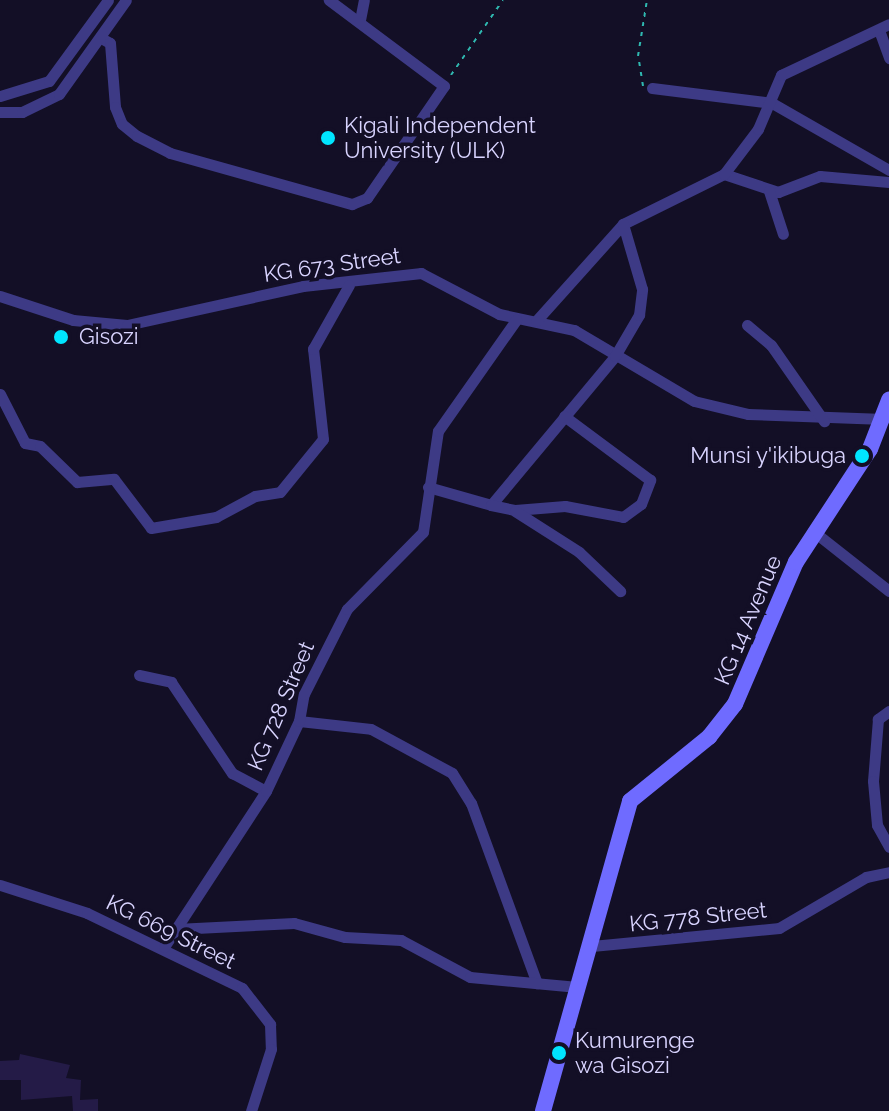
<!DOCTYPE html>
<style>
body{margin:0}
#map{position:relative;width:889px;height:1111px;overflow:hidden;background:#130f26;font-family:Raleway,sans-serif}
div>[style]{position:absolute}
.building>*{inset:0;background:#241b47}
.path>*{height:2px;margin-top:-1px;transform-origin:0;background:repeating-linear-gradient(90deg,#2fb8b0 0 4px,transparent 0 10px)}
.minor>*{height:11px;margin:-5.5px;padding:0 5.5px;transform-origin:5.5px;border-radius:5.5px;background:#3d3a85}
.secondary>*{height:16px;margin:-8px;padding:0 8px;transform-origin:8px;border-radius:8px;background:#6f6bff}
.dots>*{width:22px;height:22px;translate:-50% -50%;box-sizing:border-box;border:4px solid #130f26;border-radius:50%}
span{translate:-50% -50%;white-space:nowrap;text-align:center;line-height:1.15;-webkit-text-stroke:7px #130f26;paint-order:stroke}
.poi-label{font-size:22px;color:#d9d4ff}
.left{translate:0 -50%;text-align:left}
.right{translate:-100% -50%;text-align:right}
.street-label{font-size:22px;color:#d9d4ff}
</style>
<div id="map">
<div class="building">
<div style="clip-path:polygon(20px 1054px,70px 1065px,66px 1078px,81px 1080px,80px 1100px,98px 1099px,98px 1111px,73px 1111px,72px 1096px,21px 1100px,21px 1080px,0 1080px,0 1061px,19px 1060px)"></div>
</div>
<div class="path">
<div style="left:451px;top:75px;width:91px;rotate:-55.3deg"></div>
<div style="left:643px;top:86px;width:30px;rotate:-99deg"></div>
<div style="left:638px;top:56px;width:57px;rotate:-80.9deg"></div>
</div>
<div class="minor">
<div style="left:360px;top:20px;width:20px;rotate:-79deg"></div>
<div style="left:879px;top:30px;width:30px;rotate:70deg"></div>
<div style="left:101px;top:38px;width:10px;rotate:29deg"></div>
<div style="left:110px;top:43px;width:64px;rotate:85.5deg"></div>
<div style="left:115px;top:107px;width:18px;rotate:68deg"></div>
<div style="left:122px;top:124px;width:19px;rotate:39deg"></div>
<div style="left:137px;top:136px;width:37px;rotate:27deg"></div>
<div style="left:170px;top:153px;width:189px;rotate:15.7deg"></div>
<div style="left:352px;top:204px;width:16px;rotate:-22deg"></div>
<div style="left:367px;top:198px;width:136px;rotate:-55.5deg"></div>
<div style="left:444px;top:86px;width:144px;rotate:-143.2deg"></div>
<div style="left:652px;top:88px;width:121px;rotate:7.1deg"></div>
<div style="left:772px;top:103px;width:135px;rotate:29.8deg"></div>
<div style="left:0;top:96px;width:51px;rotate:-17deg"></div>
<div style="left:49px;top:81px;width:100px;rotate:-53.9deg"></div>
<div style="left:0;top:112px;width:22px"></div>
<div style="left:22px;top:112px;width:41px;rotate:-25.9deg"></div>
<div style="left:59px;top:94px;width:115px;rotate:-54.5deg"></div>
<div style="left:724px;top:174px;width:57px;rotate:18.4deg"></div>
<div style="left:778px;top:192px;width:45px;rotate:-20.9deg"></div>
<div style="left:820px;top:176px;width:69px;rotate:5deg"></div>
<div style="left:769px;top:191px;width:45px;rotate:72deg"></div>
<div style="left:0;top:296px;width:77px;rotate:18.2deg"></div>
<div style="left:73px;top:320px;width:54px;rotate:5.3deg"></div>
<div style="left:127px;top:325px;width:180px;rotate:-12.5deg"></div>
<div style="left:303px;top:286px;width:119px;rotate:-6.3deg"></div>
<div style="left:421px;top:273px;width:88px;rotate:27.7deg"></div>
<div style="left:499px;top:314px;width:77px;rotate:12deg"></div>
<div style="left:574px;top:330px;width:139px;rotate:30.6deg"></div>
<div style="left:694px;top:401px;width:56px;rotate:13.5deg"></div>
<div style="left:748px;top:414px;width:136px;rotate:2.1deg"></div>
<div style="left:536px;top:321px;width:130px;rotate:-48.1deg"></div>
<div style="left:623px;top:224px;width:113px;rotate:-26.3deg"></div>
<div style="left:724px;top:174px;width:56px;rotate:-52.9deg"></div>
<div style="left:758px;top:129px;width:59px;rotate:-66.9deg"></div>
<div style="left:781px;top:75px;width:119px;rotate:-25.3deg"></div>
<div style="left:747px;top:325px;width:31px;rotate:40deg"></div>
<div style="left:771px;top:345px;width:93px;rotate:55.1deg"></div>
<div style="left:0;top:394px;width:55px;rotate:63deg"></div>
<div style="left:25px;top:443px;width:15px;rotate:11deg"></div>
<div style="left:40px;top:446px;width:52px;rotate:44.2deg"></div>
<div style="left:77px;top:482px;width:37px;rotate:-5deg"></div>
<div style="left:114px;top:479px;width:61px;rotate:52.9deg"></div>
<div style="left:151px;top:528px;width:66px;rotate:-9.6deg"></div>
<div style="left:216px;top:517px;width:44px;rotate:-28.3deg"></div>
<div style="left:255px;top:496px;width:25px;rotate:-9deg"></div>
<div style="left:280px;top:492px;width:68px;rotate:-50.9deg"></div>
<div style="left:323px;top:439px;width:91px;rotate:-96.3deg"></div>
<div style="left:313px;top:349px;width:73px;rotate:-60.6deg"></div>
<div style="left:428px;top:487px;width:66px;rotate:15.9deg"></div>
<div style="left:491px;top:505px;width:194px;rotate:-50.2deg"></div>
<div style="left:615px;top:356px;width:48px;rotate:-59.7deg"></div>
<div style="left:639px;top:315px;width:26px;rotate:-83deg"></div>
<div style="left:642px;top:289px;width:68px;rotate:-106.3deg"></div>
<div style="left:491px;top:505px;width:25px;rotate:12deg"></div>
<div style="left:515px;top:510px;width:50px;rotate:-4.6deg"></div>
<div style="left:565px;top:506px;width:59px;rotate:10.7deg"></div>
<div style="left:623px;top:517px;width:22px;rotate:-36deg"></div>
<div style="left:641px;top:504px;width:26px;rotate:-69deg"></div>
<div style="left:650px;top:480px;width:107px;rotate:-143.3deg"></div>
<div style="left:515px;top:511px;width:76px;rotate:32.6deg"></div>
<div style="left:579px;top:552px;width:57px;rotate:43.6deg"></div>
<div style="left:813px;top:531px;width:97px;rotate:38.3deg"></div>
<div style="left:139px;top:675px;width:33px;rotate:12deg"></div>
<div style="left:171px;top:682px;width:110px;rotate:56.2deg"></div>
<div style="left:232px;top:773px;width:38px;rotate:28deg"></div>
<div style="left:889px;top:711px;width:14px;rotate:144deg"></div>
<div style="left:878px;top:719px;width:62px;rotate:94.6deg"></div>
<div style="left:873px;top:781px;width:44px;rotate:84.8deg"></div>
<div style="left:877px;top:825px;width:25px;rotate:61deg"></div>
<div style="left:299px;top:721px;width:72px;rotate:6.3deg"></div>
<div style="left:371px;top:729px;width:92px;rotate:28.5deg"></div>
<div style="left:452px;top:773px;width:36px;rotate:58deg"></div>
<div style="left:471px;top:803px;width:192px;rotate:69.9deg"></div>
<div style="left:0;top:885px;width:91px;rotate:17.8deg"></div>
<div style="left:87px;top:913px;width:172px;rotate:25.8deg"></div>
<div style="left:242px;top:988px;width:46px;rotate:52.1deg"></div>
<div style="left:270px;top:1024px;width:25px;rotate:88deg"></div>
<div style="left:271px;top:1049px;width:65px;rotate:107.9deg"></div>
<div style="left:176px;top:929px;width:118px;rotate:-2.9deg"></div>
<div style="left:294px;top:923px;width:53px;rotate:15.4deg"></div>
<div style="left:345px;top:937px;width:56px;rotate:3.1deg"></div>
<div style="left:401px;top:940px;width:78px;rotate:28.2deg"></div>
<div style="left:470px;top:977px;width:108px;rotate:5.3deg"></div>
<div style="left:592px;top:946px;width:188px;rotate:-5.5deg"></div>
<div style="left:779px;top:928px;width:101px;rotate:-30.4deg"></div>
<div style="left:866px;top:877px;width:24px;rotate:-12deg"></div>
<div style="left:164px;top:947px;width:186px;rotate:-56.8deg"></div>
<div style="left:266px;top:791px;width:77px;rotate:-64.8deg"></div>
<div style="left:299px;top:721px;width:27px;rotate:-80deg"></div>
<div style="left:304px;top:694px;width:95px;rotate:-63.2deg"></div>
<div style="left:347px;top:609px;width:108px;rotate:-45.4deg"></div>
<div style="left:423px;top:532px;width:102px;rotate:-81.6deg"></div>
<div style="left:438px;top:431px;width:136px;rotate:-54.9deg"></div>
</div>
<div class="secondary">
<div style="left:543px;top:1111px;width:322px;rotate:-74.3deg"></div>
<div style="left:630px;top:801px;width:102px;rotate:-39deg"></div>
<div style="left:709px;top:737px;width:42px;rotate:-51.8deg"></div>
<div style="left:735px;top:704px;width:155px;rotate:-66.8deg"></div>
<div style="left:796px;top:562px;width:135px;rotate:-56.8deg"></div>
<div style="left:870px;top:449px;width:53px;rotate:-68.8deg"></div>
</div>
<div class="dots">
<div style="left:328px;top:138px;background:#00e5ff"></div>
<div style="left:61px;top:337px;background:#00e5ff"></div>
<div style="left:862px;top:456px;background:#00e5ff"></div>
<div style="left:559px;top:1053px;background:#00e5ff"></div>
</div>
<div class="poi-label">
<span class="left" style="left:344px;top:138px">Kigali Independent<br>University (ULK)</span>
<span class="left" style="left:79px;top:337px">Gisozi</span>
<span class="right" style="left:846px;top:456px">Munsi y'ikibuga</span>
<span class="left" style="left:575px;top:1053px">Kumurenge<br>wa Gisozi</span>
</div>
<div class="street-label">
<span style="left:332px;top:265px;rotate:-8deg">KG 673 Street</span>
<span style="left:748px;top:620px;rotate:-67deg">KG 14 Avenue</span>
<span style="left:281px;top:706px;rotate:-67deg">KG 728 Street</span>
<span style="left:698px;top:917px;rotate:-6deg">KG 778 Street</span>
<span style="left:171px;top:932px;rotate:26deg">KG 669 Street</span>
</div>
</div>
